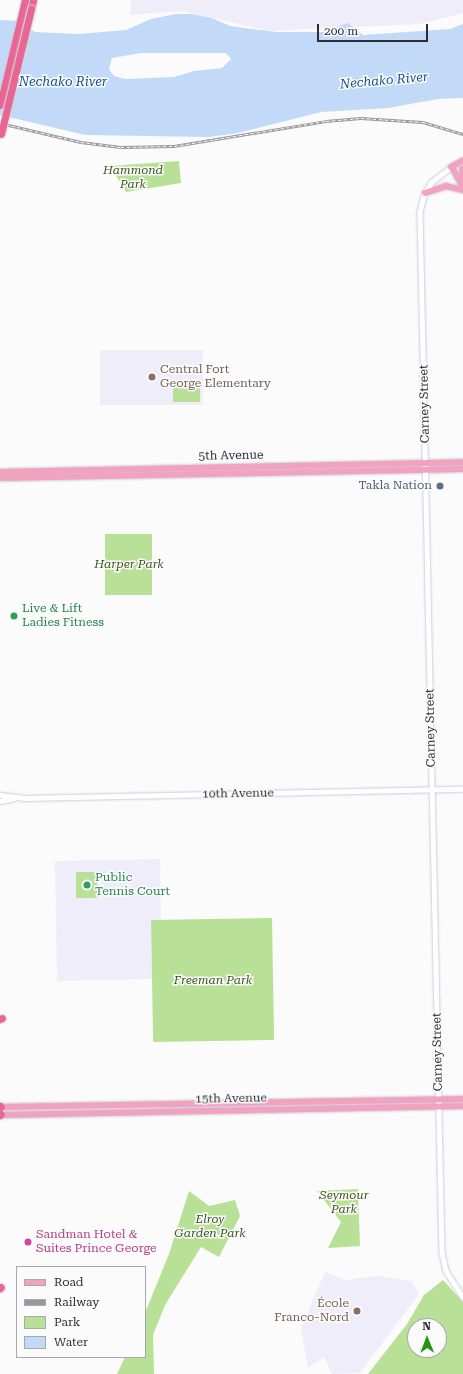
<!DOCTYPE html>
<meta charset="utf-8">
<style>
body{margin:0}
#map{position:relative;width:463px;height:1374px;overflow:hidden;background:#fbfbfb;font-family:"Roboto Serif",serif}
div>[style]{position:absolute}
.built>*{inset:0;background:#efedfa;transform-origin:0 0}
.green>*{inset:0;background:#b8e197;transform-origin:0 0}
.water>*{inset:0;background:#c2daf7}
.roads{filter:drop-shadow(0 0 1px #cecae3) drop-shadow(0 0 1px #cecae3)}
.minor>*{height:4.5px;margin:-2.25px;padding:0 2.25px;transform-origin:2.25px;border-radius:2.25px;background:#fff}
.major>*{height:5.5px;margin:-2.75px;padding:0 2.75px;transform-origin:2.75px;border-radius:2.75px;background:#f1a3be}
.highway>*{height:7px;margin:-3.5px;padding:0 3.5px;transform-origin:3.5px;border-radius:3.5px;background:#e86693}
.rail>*{height:2.5px;margin-top:-1.25px;transform-origin:0;background:repeating-linear-gradient(90deg,#fbfbfb 0 3px,#98979b 0 6px);box-sizing:border-box;border-block:1px solid #98979b}
.bridges{filter:drop-shadow(0 0 1px #d5d5d7) drop-shadow(0 0 1px #d5d5d7)}
.highway-bridge>*{height:7px;margin:-3.5px;padding:0 3.5px;transform-origin:3.5px;border-radius:3.5px;background:#e86693}
.dots>*{width:11px;height:11px;translate:-50% -50%;box-sizing:border-box;border:2px solid #fbfbfb;border-radius:50%}
span{translate:-50% -50%;white-space:nowrap;text-align:center;line-height:1.15;-webkit-text-stroke:3px #fbfbfb;paint-order:stroke}
.park-label{font-size:12px;color:#39551d;font-style:italic}
.education-label{font-size:12px;color:#785e54}
.left{translate:0 -50%;text-align:left}
.right{translate:-100% -50%;text-align:right}
.street-label{font-size:12px;color:#2e2c36}
.service-label{font-size:12px;color:#4e5e75}
.leisure-label{font-size:12px;color:#27864d}
.hotel-label{font-size:12px;color:#b23c85}
.water-label{font-size:13px;color:#134f8e;font-style:italic}
.legend{position:absolute;left:16px;top:1266px;width:130px;height:92px;box-sizing:border-box;background:#fbfbfb;border:1px solid #a9a8ac;margin:0;padding:5px 7px;list-style:none;font-size:12px;color:#2e2c36}
.legend li{display:flex;align-items:center;gap:8px;height:20px}
.legend b{width:20px;border:1px solid #a9a8ac}
.north{position:absolute;left:407px;top:1318px;width:40px;height:40px;box-sizing:border-box;background:#fbfbfb;border:1px solid #a9a8ac;border-radius:50%;rotate:359deg;font-size:11px;font-weight:700;line-height:16px;text-align:center;color:#2e2c36}
.north::after{content:'';display:block;margin:auto;width:14px;height:18px;background:#299114;clip-path:polygon(50% 0,100% 100%,50% 72%,0 100%)}
.scale{position:absolute;left:317px;top:24px;width:111px;height:18px;box-sizing:border-box;border:2px solid #2e2c36;border-top:0;padding-left:5px;font-size:12px;line-height:14px;white-space:nowrap;color:#2e2c36;-webkit-text-stroke:3px #fbfbfb;paint-order:stroke}
</style>
<div id="map">
<div class="built">
<div style="clip-path:polygon(131px 0,463px 0,463px 13px,420px 24px,269px 31px,183px 11px,130px 15px)"></div>
<div style="left:100px;top:350px;width:103px;height:55px"></div>
<div style="clip-path:polygon(160px 859px,161px 924px,151px 924px,152px 979px,57px 981px,55px 861px)"></div>
<div style="clip-path:polygon(325px 1272px,345px 1280px,377px 1276px,412px 1281px,419px 1294px,360px 1373px,332px 1374px,324px 1357px,308px 1368px,301px 1328px)"></div>
</div>
<div class="green">
<div style="clip-path:polygon(179px 161px,181px 183px,126px 192px,110px 166px)"></div>
<div style="left:173px;top:383px;width:27px;height:19px"></div>
<div style="left:152px;top:534px;width:61px;height:47px;rotate:90deg"></div>
<div style="left:97px;top:872px;width:26px;height:21px;rotate:90deg"></div>
<div style="left:272px;top:918px;width:122px;height:121px;rotate:89deg"></div>
<div style="clip-path:polygon(358px 1189px,360px 1246px,328px 1248px,341px 1222px,317px 1191px)"></div>
<div style="clip-path:polygon(189px 1191px,209px 1206px,235px 1200px,240px 1216px,219px 1257px,201px 1247px,165px 1305px,153px 1335px,154px 1374px,117px 1374px,125px 1357px,145px 1357px,145px 1313px,169px 1254px)"></div>
<div style="clip-path:polygon(evenodd,443px 1280px,463px 1302px,463px 1374px,368px 1374px,407px 1324px,424px 1295px,443px 1280px,415px 1326px,439px 1326px,439px 1350px,415px 1350px,415px 1326px)"></div>
</div>
<div class="water">
<div style="clip-path:polygon(evenodd,176px 14px,192px 14px,212px 18px,230px 26px,276px 32px,322px 32px,348px 23px,363px 35px,450px 29px,463px 24px,463px 98px,438px 99px,388px 108px,321px 112px,238px 133px,209px 137px,85px 135px,0 115px,0 20px,18px 21px,35px 32px,78px 34px,126px 30px,151px 19px,176px 14px,141px 53px,226px 53px,231px 59px,222px 68px,194px 71px,174px 77px,125px 79px,114px 76px,109px 69px,112px 58px,141px 53px)"></div>
</div>
<div class="roads">
<div class="minor">
<div style="left:452px;top:167px;width:25px;rotate:143deg"></div>
<div style="left:432px;top:182px;width:13px;rotate:122deg"></div>
<div style="left:425px;top:193px;width:20px;rotate:105deg"></div>
<div style="left:420px;top:212px;width:1041px;rotate:88.79deg"></div>
<div style="left:442px;top:1253px;width:18px;rotate:77deg"></div>
<div style="left:446px;top:1271px;width:31px;rotate:57deg"></div>
<div style="left:0;top:795px;width:25px;rotate:7deg"></div>
<div style="left:25px;top:798px;width:438px;rotate:-1.2deg"></div>
<div style="left:0;top:801px;width:14px;rotate:-12deg"></div>
</div>
<div class="major">
<div style="left:463px;top:161px;width:13px;rotate:151deg"></div>
<div style="left:452px;top:167px;width:22px;rotate:60deg"></div>
<div style="left:463px;top:169px;width:10px;rotate:90deg"></div>
<div style="left:425px;top:193px;width:22px;rotate:-18deg"></div>
<div style="left:446px;top:186px;width:17px;rotate:13deg"></div>
<div style="left:0;top:472px;width:463px;rotate:-1.2deg"></div>
<div style="left:0;top:478px;width:463px;rotate:-1.1deg"></div>
<div style="left:0;top:1107px;width:463px;rotate:-1deg"></div>
<div style="left:0;top:1115px;width:463px;rotate:-1.1deg"></div>
</div>
<div class="highway">
<div style="left:31px;top:9px;width:9px;rotate:-77deg"></div>
<div style="left:0;top:105px;width:108px;rotate:-76.6deg"></div>
<div style="left:0;top:1019px;width:2px;rotate:-27deg"></div>
<div style="left:0;top:1106px;width:1px;rotate:45deg"></div>
<div style="left:0;top:1115px;width:1px;rotate:-45deg"></div>
<div style="left:0;top:1288px;width:1px;rotate:-45deg"></div>
</div>
</div>
<div class="rail">
<div style="left:0;top:123px;width:83px;rotate:13.2deg"></div>
<div style="left:81px;top:142px;width:40px;rotate:7.1deg"></div>
<div style="left:121px;top:147px;width:53px;rotate:-1.1deg"></div>
<div style="left:174px;top:146px;width:154px;rotate:-9.3deg"></div>
<div style="left:326px;top:121px;width:35px;rotate:-5deg"></div>
<div style="left:361px;top:118px;width:62px;rotate:3.7deg"></div>
<div style="left:423px;top:122px;width:42px;rotate:16.7deg"></div>
</div>
<div class="bridges">
<div class="highway-bridge">
<div style="left:1px;top:134px;width:129px;rotate:-76.5deg"></div>
</div>
</div>
<div class="dots">
<div style="left:152px;top:377px;background:#8d6e63"></div>
<div style="left:440px;top:486px;background:#5c6f8a"></div>
<div style="left:14px;top:616px;background:#2e9e5b"></div>
<div style="left:87px;top:885px;background:#2e9e5b"></div>
<div style="left:28px;top:1242px;background:#d1479c"></div>
<div style="left:357px;top:1311px;background:#8d6e63"></div>
</div>
<div class="park-label">
<span style="left:133px;top:178px">Hammond<br>Park</span>
<span style="left:129px;top:565px">Harper Park</span>
<span style="left:213px;top:981px">Freeman Park</span>
<span style="left:344px;top:1203px">Seymour<br>Park</span>
<span style="left:210px;top:1227px">Elroy<br>Garden Park</span>
</div>
<div class="education-label">
<span class="left" style="left:160px;top:377px">Central Fort<br>George Elementary</span>
<span class="right" style="left:349px;top:1311px">École<br>Franco-Nord</span>
</div>
<div class="street-label">
<span style="left:425px;top:404px;rotate:-91deg">Carney Street</span>
<span style="left:231px;top:456px;rotate:-1deg">5th Avenue</span>
<span style="left:431px;top:728px;rotate:-91deg">Carney Street</span>
<span style="left:238px;top:794px;rotate:-1deg">10th Avenue</span>
<span style="left:438px;top:1052px;rotate:-91deg">Carney Street</span>
<span style="left:231px;top:1099px;rotate:-1deg">15th Avenue</span>
</div>
<div class="service-label">
<span class="right" style="left:432px;top:486px">Takla Nation</span>
</div>
<div class="leisure-label">
<span class="left" style="left:22px;top:616px">Live &amp; Lift<br>Ladies Fitness</span>
<span class="left" style="left:95px;top:885px">Public<br>Tennis Court</span>
</div>
<div class="hotel-label">
<span class="left" style="left:36px;top:1242px">Sandman Hotel &amp;<br>Suites Prince George</span>
</div>
<div class="water-label">
<span style="left:384px;top:81px;rotate:-5deg">Nechako River</span>
<span style="left:63px;top:82px">Nechako River</span>
</div>
<ul class="legend">
<li><b style="height:5px;background:#f1a3be"></b>Road</li>
<li><b style="height:5px;background:#98979b"></b>Railway</li>
<li><b style="height:11px;background:#b8e197"></b>Park</li>
<li><b style="height:11px;background:#c2daf7"></b>Water</li>
</ul>
<div class="north">N</div>
<div class="scale">200 m</div>
</div>
